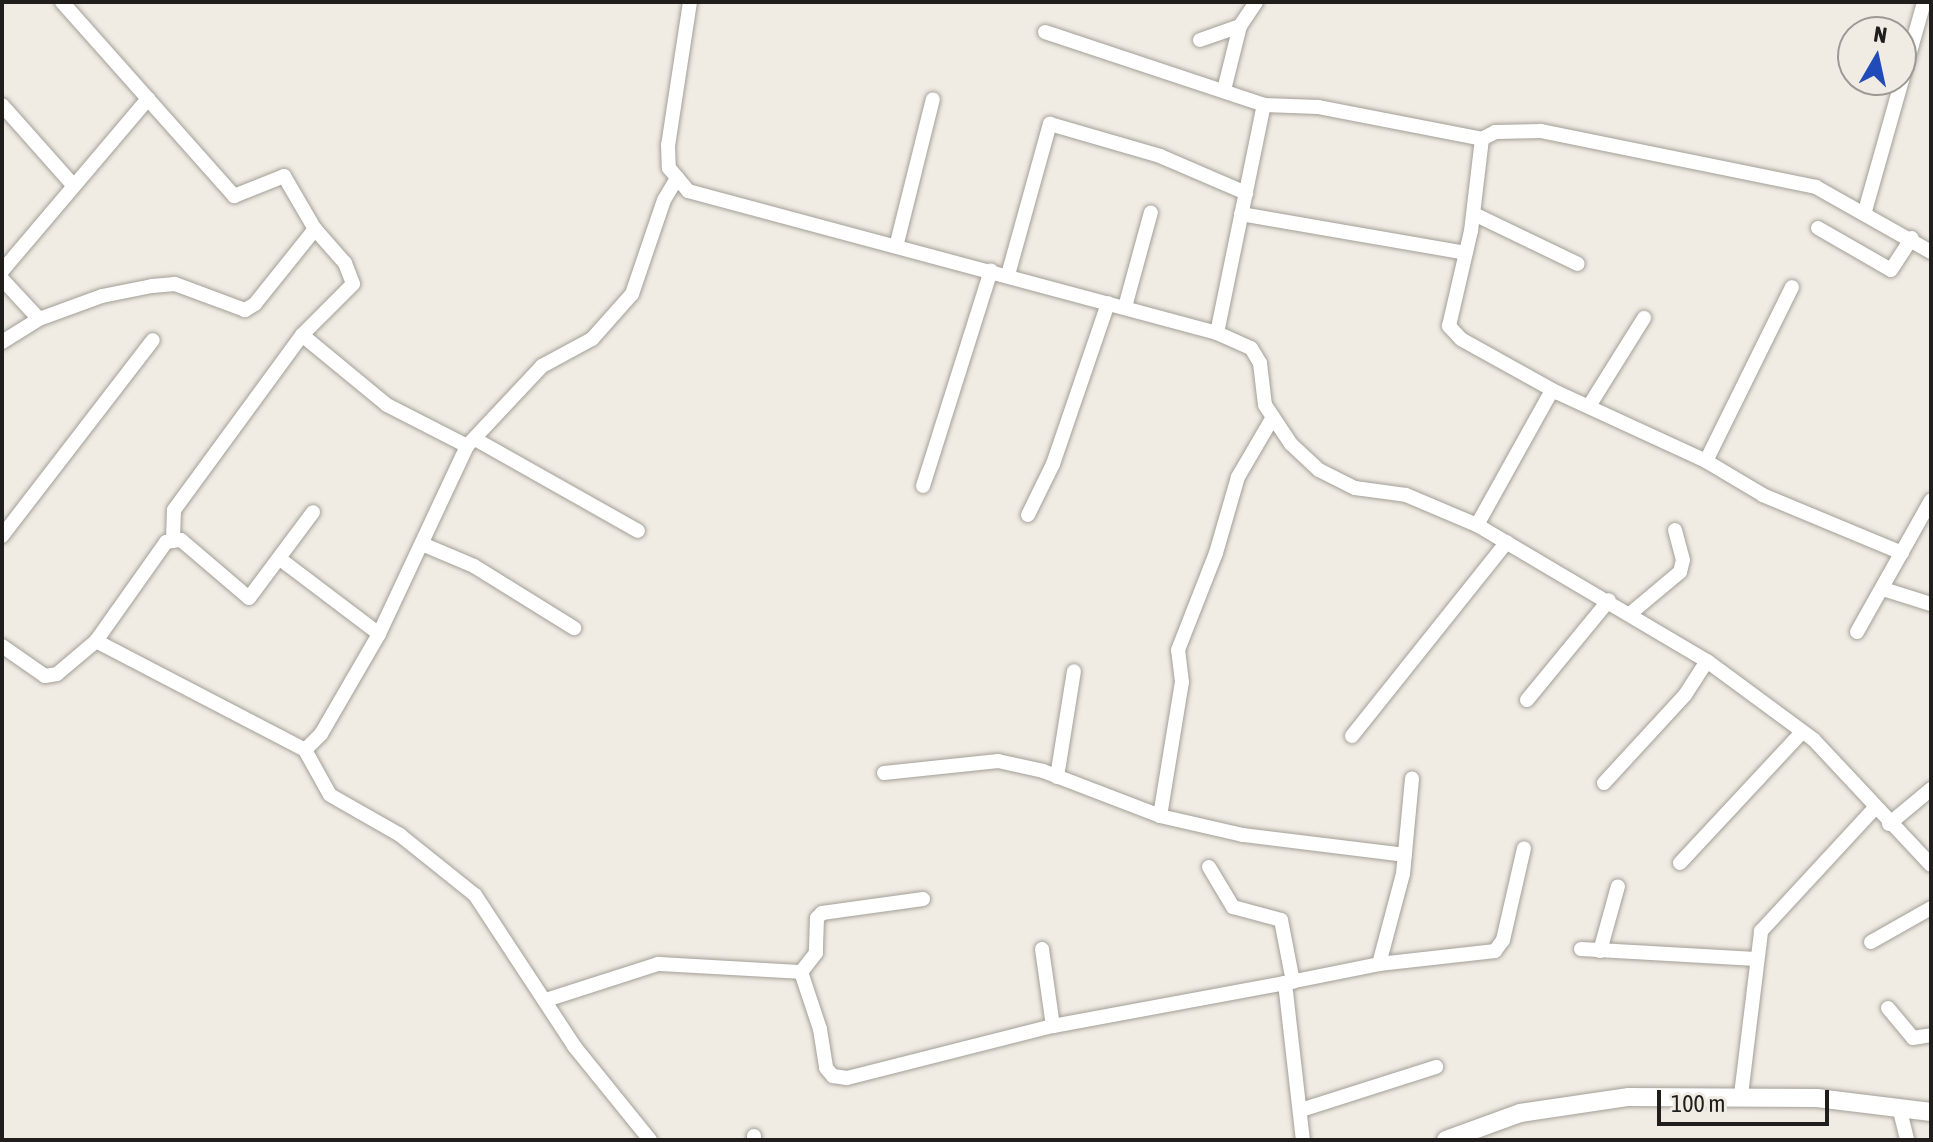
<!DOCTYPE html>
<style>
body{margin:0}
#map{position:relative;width:1933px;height:1142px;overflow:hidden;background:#f0ebe3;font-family:"Asap Condensed",sans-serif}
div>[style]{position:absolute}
.roads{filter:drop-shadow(0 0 2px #a39f97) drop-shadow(0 0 2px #a39f97)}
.minor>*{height:14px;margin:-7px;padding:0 7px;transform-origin:7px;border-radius:7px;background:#fff}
.tertiary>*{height:18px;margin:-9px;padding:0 9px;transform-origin:9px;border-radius:9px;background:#fff}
span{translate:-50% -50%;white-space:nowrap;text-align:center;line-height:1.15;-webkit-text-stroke:6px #f0ebe3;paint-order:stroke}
.frame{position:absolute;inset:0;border:4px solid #201e1c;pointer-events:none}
.north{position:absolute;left:1837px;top:16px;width:80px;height:80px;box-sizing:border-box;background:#f0ebe3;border:2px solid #9d9993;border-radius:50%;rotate:9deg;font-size:22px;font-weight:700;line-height:32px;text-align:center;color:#201e1c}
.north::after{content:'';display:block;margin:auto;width:28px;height:36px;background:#204bb8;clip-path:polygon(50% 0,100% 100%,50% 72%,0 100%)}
.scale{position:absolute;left:1657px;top:1090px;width:172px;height:36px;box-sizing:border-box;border:4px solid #201e1c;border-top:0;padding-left:10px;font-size:24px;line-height:28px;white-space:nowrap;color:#201e1c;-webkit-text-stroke:6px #f0ebe3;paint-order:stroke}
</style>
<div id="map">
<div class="roads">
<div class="minor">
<div style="left:62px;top:2px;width:130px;rotate:48.4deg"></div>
<div style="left:690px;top:2px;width:145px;rotate:98.7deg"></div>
<div style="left:668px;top:145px;width:23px;rotate:88deg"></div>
<div style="left:669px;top:168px;width:30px;rotate:50deg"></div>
<div style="left:688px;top:191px;width:548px;rotate:15.03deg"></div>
<div style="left:1217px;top:333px;width:37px;rotate:24deg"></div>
<div style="left:1251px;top:348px;width:17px;rotate:59deg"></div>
<div style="left:1260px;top:363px;width:42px;rotate:83.2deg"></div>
<div style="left:1265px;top:405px;width:47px;rotate:56.3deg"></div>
<div style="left:1291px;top:444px;width:38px;rotate:43deg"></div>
<div style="left:1319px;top:470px;width:40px;rotate:26.6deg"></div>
<div style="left:1355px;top:488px;width:51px;rotate:7.8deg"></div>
<div style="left:1406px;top:495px;width:77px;rotate:22.9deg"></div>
<div style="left:1477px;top:525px;width:267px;rotate:30.6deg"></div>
<div style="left:1707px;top:661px;width:133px;rotate:36.4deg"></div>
<div style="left:1814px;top:740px;width:171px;rotate:46.9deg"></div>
<div style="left:1045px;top:32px;width:231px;rotate:18.4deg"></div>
<div style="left:1264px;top:105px;width:54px;rotate:2.1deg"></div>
<div style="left:1318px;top:107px;width:167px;rotate:11deg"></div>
<div style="left:1200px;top:40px;width:42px;rotate:-19.3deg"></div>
<div style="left:1240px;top:26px;width:29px;rotate:-56deg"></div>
<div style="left:1224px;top:90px;width:66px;rotate:-76deg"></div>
<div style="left:2px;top:105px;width:108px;rotate:48.4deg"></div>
<div style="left:1865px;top:211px;width:217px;rotate:-74.2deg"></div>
<div style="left:1241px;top:214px;width:228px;rotate:9.8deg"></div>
<div style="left:1474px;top:214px;width:115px;rotate:25.7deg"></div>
<div style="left:1818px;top:228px;width:84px;rotate:29.9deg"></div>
<div style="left:1891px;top:270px;width:38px;rotate:-57deg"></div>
<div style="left:315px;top:229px;width:45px;rotate:48.6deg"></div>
<div style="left:345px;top:263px;width:22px;rotate:69deg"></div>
<div style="left:353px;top:284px;width:72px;rotate:135deg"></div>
<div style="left:302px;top:335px;width:110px;rotate:39.5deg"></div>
<div style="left:387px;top:405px;width:90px;rotate:27.1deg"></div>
<div style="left:467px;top:446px;width:110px;rotate:-46.8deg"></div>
<div style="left:542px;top:366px;width:57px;rotate:-28.4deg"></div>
<div style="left:592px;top:339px;width:60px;rotate:-48.4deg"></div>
<div style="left:632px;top:294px;width:99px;rotate:-71.2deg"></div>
<div style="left:664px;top:200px;width:26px;rotate:-59deg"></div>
<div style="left:897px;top:243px;width:148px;rotate:-76deg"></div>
<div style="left:2px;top:271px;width:226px;rotate:-49.7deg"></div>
<div style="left:148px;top:99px;width:130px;rotate:48.4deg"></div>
<div style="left:234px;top:196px;width:54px;rotate:-21.8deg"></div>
<div style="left:284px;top:176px;width:61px;rotate:59.7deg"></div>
<div style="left:315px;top:229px;width:96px;rotate:128.7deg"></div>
<div style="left:255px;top:304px;width:12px;rotate:149deg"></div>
<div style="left:245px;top:310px;width:75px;rotate:-159.6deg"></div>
<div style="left:175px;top:284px;width:23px;rotate:175deg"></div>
<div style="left:152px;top:286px;width:51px;rotate:168.7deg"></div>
<div style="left:102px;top:296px;width:67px;rotate:159.9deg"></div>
<div style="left:39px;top:319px;width:44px;rotate:148.1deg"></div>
<div style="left:1008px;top:275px;width:157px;rotate:-74.5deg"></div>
<div style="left:1050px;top:124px;width:115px;rotate:16.2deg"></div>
<div style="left:1160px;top:156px;width:94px;rotate:23.3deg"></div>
<div style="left:2px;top:279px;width:54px;rotate:47.2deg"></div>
<div style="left:1125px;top:307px;width:98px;rotate:-74.7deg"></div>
<div style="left:1217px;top:333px;width:233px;rotate:-78.4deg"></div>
<div style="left:1589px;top:406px;width:104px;rotate:-58deg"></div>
<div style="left:475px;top:439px;width:187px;rotate:29.4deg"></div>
<div style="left:1706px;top:461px;width:194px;rotate:-63.7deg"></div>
<div style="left:923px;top:486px;width:226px;rotate:-72.5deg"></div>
<div style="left:1028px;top:515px;width:57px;rotate:-63.9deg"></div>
<div style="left:1053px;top:464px;width:170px;rotate:-71.1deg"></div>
<div style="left:1477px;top:525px;width:154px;rotate:-60.9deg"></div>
<div style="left:2px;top:536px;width:247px;rotate:-52.4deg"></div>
<div style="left:173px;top:539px;width:29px;rotate:-88deg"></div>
<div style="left:174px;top:510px;width:217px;rotate:-53.8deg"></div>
<div style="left:422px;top:544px;width:56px;rotate:22.9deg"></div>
<div style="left:474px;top:566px;width:118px;rotate:31.8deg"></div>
<div style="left:1902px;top:553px;width:151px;rotate:-157.4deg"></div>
<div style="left:1763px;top:495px;width:66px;rotate:-149.2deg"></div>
<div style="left:1706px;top:461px;width:163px;rotate:-155.3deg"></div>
<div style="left:1558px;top:393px;width:111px;rotate:-150.9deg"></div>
<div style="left:1461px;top:339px;width:18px;rotate:-133deg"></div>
<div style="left:1449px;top:326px;width:98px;rotate:-77deg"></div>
<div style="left:1471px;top:231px;width:93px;rotate:-83.2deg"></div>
<div style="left:1482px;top:139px;width:15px;rotate:-28deg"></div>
<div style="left:1495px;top:132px;width:46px;rotate:-1.2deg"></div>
<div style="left:1541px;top:131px;width:281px;rotate:11.5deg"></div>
<div style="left:1816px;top:187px;width:132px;rotate:29.5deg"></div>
<div style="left:280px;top:559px;width:124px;rotate:37.1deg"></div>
<div style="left:1883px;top:589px;width:50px;rotate:17.4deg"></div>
<div style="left:1631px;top:613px;width:64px;rotate:-39.9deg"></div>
<div style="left:1680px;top:572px;width:12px;rotate:-76deg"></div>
<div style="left:1683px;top:560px;width:31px;rotate:-105deg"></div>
<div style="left:1857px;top:632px;width:151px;rotate:-60.7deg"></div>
<div style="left:96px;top:641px;width:121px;rotate:-54.7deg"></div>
<div style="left:166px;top:542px;width:15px;rotate:-8deg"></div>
<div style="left:181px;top:540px;width:89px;rotate:40.5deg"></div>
<div style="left:249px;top:598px;width:107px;rotate:-53.3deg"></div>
<div style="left:2px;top:646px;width:52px;rotate:34.9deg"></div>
<div style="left:45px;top:676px;width:12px;rotate:-9deg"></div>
<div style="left:57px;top:674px;width:51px;rotate:-40.2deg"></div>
<div style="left:96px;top:641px;width:236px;rotate:27.5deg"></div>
<div style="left:305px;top:750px;width:51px;rotate:60.9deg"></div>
<div style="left:330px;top:795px;width:81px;rotate:29.7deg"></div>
<div style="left:400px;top:835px;width:96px;rotate:38.7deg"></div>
<div style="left:475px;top:895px;width:181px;rotate:56.7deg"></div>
<div style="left:574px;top:1046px;width:121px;rotate:51deg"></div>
<div style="left:1527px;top:700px;width:129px;rotate:-50.6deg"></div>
<div style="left:1352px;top:736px;width:248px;rotate:-51.4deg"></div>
<div style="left:305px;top:750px;width:23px;rotate:-45deg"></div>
<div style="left:321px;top:734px;width:116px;rotate:-59.9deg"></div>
<div style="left:379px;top:634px;width:208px;rotate:-64.9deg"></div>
<div style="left:884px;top:773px;width:115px;rotate:-6deg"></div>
<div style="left:998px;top:761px;width:46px;rotate:12.5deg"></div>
<div style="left:1043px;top:771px;width:125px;rotate:21deg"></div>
<div style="left:1160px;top:816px;width:85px;rotate:12.9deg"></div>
<div style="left:1243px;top:835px;width:163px;rotate:7deg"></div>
<div style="left:1057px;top:777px;width:107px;rotate:-80.9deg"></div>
<div style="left:1604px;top:783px;width:120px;rotate:-47.4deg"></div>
<div style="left:1685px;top:695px;width:40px;rotate:-57.1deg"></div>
<div style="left:1160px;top:816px;width:136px;rotate:-80.7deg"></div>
<div style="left:1182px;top:682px;width:32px;rotate:-97deg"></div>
<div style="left:1178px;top:650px;width:104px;rotate:-68.6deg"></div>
<div style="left:1216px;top:553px;width:79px;rotate:-73.9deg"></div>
<div style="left:1238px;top:477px;width:69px;rotate:-59.7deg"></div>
<div style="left:1889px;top:824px;width:55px;rotate:-39.8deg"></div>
<div style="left:1680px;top:863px;width:179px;rotate:-47deg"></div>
<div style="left:1209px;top:867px;width:47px;rotate:59deg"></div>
<div style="left:1233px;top:907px;width:50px;rotate:15.2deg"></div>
<div style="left:1281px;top:920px;width:63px;rotate:79deg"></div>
<div style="left:923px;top:899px;width:102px;rotate:172.1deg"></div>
<div style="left:822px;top:913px;width:7px;rotate:135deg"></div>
<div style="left:817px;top:918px;width:35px;rotate:92deg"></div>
<div style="left:816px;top:953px;width:24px;rotate:128deg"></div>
<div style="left:801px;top:972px;width:60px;rotate:71.6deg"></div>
<div style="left:820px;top:1029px;width:39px;rotate:81deg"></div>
<div style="left:826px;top:1068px;width:11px;rotate:49deg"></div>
<div style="left:833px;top:1076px;width:14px;rotate:8deg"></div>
<div style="left:847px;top:1078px;width:212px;rotate:-14.2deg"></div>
<div style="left:1053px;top:1026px;width:236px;rotate:-10.5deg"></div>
<div style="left:1285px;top:983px;width:158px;rotate:83.5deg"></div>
<div style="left:1871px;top:942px;width:69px;rotate:-29.5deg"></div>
<div style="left:1042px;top:949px;width:78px;rotate:81.9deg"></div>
<div style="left:1581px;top:949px;width:175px;rotate:3.3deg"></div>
<div style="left:1600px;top:951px;width:67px;rotate:-74.5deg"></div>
<div style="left:1379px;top:964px;width:93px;rotate:-75.1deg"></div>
<div style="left:1403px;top:874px;width:96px;rotate:-84.6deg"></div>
<div style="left:1285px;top:983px;width:96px;rotate:-11.4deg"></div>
<div style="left:1379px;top:964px;width:117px;rotate:-6.4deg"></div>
<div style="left:1495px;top:951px;width:14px;rotate:-54deg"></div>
<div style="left:1503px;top:940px;width:94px;rotate:-77.1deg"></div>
<div style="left:546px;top:1000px;width:118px;rotate:-17.8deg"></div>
<div style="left:658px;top:964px;width:143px;rotate:3.2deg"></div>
<div style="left:1888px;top:1008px;width:39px;rotate:50deg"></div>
<div style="left:1913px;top:1038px;width:18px;rotate:-9deg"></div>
<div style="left:1741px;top:1095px;width:165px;rotate:-83deg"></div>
<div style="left:1761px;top:931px;width:168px;rotate:-47.2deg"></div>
<div style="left:1899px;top:1107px;width:34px;rotate:76deg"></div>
<div style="left:1301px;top:1110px;width:142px;rotate:-17.7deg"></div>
<div style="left:754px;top:1136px;width:4px;rotate:90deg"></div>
</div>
<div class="tertiary">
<div style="left:1446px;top:1140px;width:79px;rotate:-20deg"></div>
<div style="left:1520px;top:1113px;width:110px;rotate:-8.4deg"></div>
<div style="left:1629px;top:1097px;width:188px;rotate:0.3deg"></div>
<div style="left:1817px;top:1098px;width:115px;rotate:7deg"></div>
</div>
</div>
<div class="frame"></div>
<div class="north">N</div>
<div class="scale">100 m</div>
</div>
